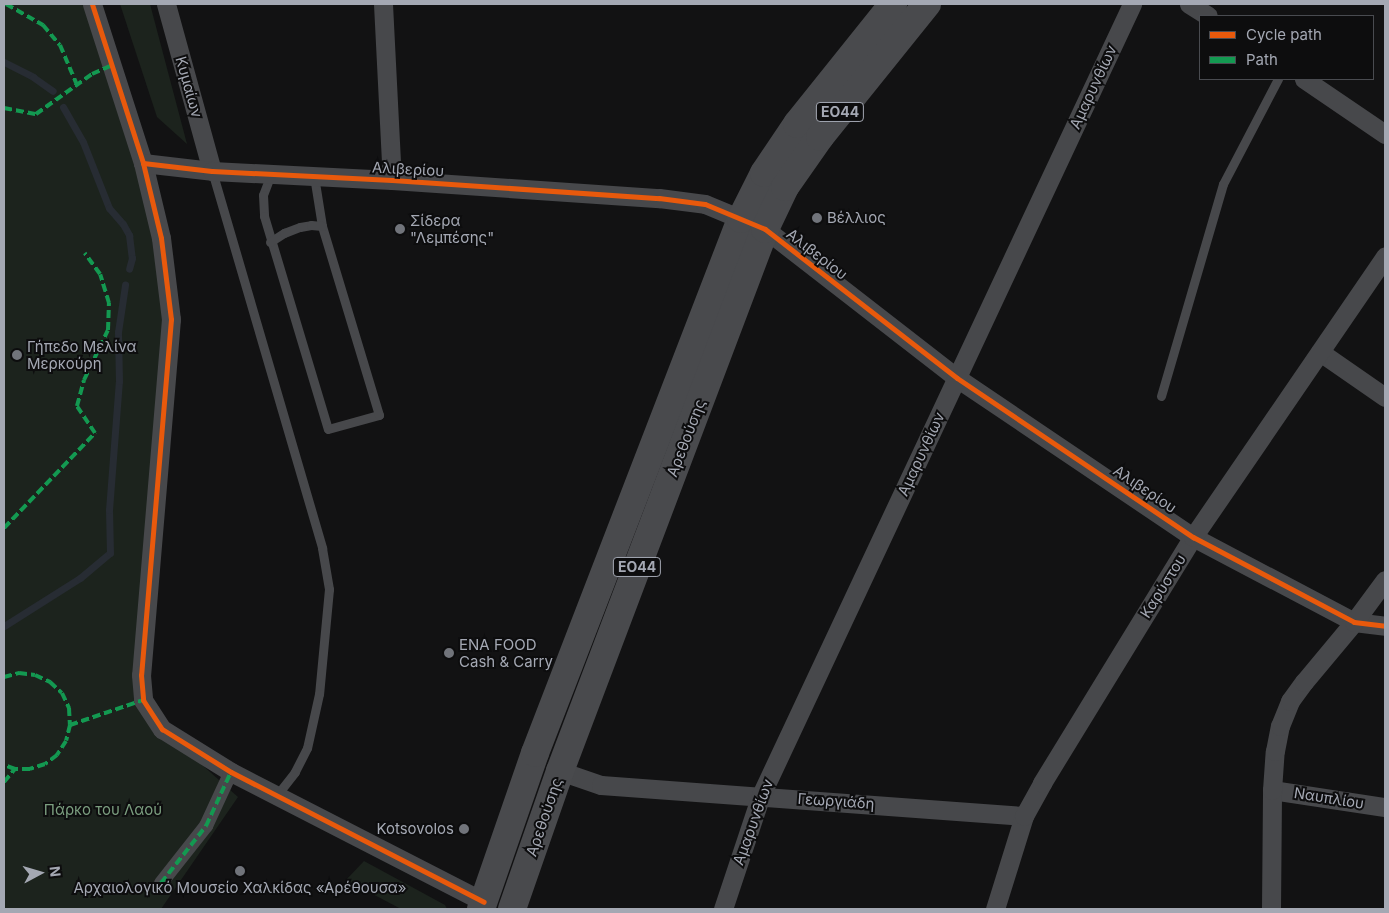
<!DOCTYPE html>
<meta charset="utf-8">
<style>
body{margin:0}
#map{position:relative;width:1389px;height:913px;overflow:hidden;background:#121213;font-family:Inter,sans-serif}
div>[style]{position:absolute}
.green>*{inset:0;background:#1c231d}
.stream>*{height:7px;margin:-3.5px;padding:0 3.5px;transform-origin:3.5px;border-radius:3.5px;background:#272c33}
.service>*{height:9px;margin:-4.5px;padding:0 4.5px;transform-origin:4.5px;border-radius:4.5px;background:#47484b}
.pedestrian>*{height:14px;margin:-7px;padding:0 7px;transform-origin:7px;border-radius:7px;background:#47484b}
.minor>*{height:19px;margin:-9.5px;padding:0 9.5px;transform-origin:9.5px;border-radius:9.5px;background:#47484b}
.primary>*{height:28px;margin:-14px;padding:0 14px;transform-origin:14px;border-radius:14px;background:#494a4d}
.quiet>*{height:4px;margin-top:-2px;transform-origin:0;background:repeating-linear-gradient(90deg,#139951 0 8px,transparent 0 12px)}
.cycleway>*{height:5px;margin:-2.5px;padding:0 2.5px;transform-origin:2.5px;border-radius:2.5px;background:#e8590c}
.dots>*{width:14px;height:14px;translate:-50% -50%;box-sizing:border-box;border:2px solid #0d0d0e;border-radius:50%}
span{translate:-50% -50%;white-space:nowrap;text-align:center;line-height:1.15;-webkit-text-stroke:4px #0d0d0e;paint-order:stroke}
.shield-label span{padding:1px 4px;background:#0d0d0e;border:1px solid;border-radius:4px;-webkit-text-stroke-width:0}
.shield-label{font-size:14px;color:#a4a8b3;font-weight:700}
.street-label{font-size:15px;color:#a4a8b3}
.poi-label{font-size:15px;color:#a4a8b3}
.left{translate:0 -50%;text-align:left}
.right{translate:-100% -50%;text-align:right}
.park-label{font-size:15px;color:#7b9e7f}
.frame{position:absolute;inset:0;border:5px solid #a4a8b3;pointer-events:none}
.legend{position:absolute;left:1199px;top:15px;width:175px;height:65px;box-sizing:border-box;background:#0d0d0e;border:1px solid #494b50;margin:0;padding:6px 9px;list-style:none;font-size:15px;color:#a4a8b3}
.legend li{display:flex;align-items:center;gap:10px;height:25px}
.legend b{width:25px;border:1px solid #494b50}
.north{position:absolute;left:15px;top:848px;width:50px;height:50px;-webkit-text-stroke:4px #0d0d0e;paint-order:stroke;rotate:84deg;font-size:14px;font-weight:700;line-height:20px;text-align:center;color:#a4a8b3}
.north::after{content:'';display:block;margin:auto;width:18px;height:22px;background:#a4a8b3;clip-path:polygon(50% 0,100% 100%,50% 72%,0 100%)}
</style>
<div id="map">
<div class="green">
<div style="clip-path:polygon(4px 4px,92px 4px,143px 163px,171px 319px,141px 675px,162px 729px,238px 797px,161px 909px,4px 909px)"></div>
<div style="clip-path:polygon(120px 4px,150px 4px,187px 144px,157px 117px)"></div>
<div style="clip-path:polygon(364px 861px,445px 905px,447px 909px,401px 909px,346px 880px)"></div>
</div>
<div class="stream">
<div style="left:4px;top:62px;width:33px;rotate:27deg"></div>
<div style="left:33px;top:77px;width:24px;rotate:35deg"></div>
<div style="left:63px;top:107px;width:40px;rotate:60.3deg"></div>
<div style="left:83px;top:142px;width:71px;rotate:68.5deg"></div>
<div style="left:109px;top:208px;width:21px;rotate:49deg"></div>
<div style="left:123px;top:224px;width:13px;rotate:61deg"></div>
<div style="left:129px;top:235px;width:23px;rotate:83deg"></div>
<div style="left:132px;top:258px;width:11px;rotate:105deg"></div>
<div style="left:4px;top:626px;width:90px;rotate:-32.3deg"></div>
<div style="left:80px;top:578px;width:39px;rotate:-40deg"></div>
<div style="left:110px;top:553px;width:43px;rotate:-91.3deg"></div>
<div style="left:109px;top:510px;width:129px;rotate:-85.6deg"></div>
<div style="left:119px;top:381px;width:49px;rotate:-91.2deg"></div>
<div style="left:118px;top:332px;width:48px;rotate:-81.5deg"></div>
</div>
<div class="service">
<div style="left:212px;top:171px;width:393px;rotate:73.7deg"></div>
<div style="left:322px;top:548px;width:42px;rotate:80.3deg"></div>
<div style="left:329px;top:589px;width:105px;rotate:95.4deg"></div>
<div style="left:319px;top:694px;width:55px;rotate:102.5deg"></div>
<div style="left:307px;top:748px;width:27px;rotate:117deg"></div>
<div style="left:295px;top:772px;width:29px;rotate:128deg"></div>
<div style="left:271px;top:174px;width:22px;rotate:111deg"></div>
<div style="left:263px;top:195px;width:21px;rotate:87deg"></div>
<div style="left:264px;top:216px;width:222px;rotate:73.3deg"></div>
<div style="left:328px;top:429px;width:53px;rotate:-15.4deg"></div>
<div style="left:379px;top:415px;width:197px;rotate:-106.8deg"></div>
<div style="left:322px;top:226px;width:51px;rotate:-99.1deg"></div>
<div style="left:270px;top:242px;width:17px;rotate:-33deg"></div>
<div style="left:284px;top:233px;width:17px;rotate:-21deg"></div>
<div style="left:300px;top:227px;width:11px;rotate:-10deg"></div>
<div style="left:311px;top:225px;width:11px;rotate:5deg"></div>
<div style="left:1161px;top:396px;width:221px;rotate:-73.7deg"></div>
<div style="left:1223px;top:184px;width:119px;rotate:-62.4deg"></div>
</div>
<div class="pedestrian">
<div style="left:161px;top:883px;width:73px;rotate:-51.7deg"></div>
<div style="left:206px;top:826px;width:60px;rotate:-65.2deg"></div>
</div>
<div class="minor">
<div style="left:92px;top:4px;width:167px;rotate:72.2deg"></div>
<div style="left:143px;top:163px;width:77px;rotate:76.5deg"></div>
<div style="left:161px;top:238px;width:82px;rotate:83deg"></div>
<div style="left:171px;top:319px;width:357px;rotate:94.8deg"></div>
<div style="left:141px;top:675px;width:25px;rotate:85deg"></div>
<div style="left:143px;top:700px;width:35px;rotate:57deg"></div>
<div style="left:162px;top:729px;width:81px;rotate:31.9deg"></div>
<div style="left:231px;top:772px;width:284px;rotate:27.2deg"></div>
<div style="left:166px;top:4px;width:173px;rotate:74.6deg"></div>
<div style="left:383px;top:4px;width:176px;rotate:87.1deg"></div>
<div style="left:1189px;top:4px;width:22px;rotate:32deg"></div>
<div style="left:1304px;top:79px;width:98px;rotate:34.2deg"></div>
<div style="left:143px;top:163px;width:69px;rotate:6.6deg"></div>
<div style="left:212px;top:171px;width:180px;rotate:2.9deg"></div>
<div style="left:392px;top:180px;width:268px;rotate:3.9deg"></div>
<div style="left:659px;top:198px;width:46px;rotate:7.4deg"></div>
<div style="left:705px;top:204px;width:65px;rotate:22.6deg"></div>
<div style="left:765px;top:229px;width:243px;rotate:37.8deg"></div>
<div style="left:957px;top:378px;width:285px;rotate:34deg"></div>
<div style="left:1193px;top:537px;width:182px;rotate:27.8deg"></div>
<div style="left:1354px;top:622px;width:31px;rotate:7deg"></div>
<div style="left:1320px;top:352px;width:79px;rotate:34.7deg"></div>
<div style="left:560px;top:771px;width:43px;rotate:18.9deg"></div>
<div style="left:601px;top:785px;width:424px;rotate:4.2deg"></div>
<div style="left:1272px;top:790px;width:114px;rotate:8.6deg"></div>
<div style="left:723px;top:909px;width:120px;rotate:-71.6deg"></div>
<div style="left:761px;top:795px;width:874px;rotate:-64.87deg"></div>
<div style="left:995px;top:909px;width:97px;rotate:-72.7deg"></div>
<div style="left:1024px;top:816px;width:38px;rotate:-61deg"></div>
<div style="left:1042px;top:783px;width:289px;rotate:-58.5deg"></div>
<div style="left:1193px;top:537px;width:340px;rotate:-55.6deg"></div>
<div style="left:1271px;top:909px;width:119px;rotate:-89.5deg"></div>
<div style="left:1272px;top:790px;width:39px;rotate:-86deg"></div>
<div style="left:1275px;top:751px;width:25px;rotate:-79deg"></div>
<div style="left:1280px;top:726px;width:27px;rotate:-68deg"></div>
<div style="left:1290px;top:701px;width:24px;rotate:-54deg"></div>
<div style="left:1304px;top:682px;width:78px;rotate:-50.2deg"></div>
<div style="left:1354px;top:622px;width:52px;rotate:-53.6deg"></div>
</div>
<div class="primary">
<div style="left:481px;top:909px;width:165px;rotate:-70.9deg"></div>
<div style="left:535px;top:753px;width:572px;rotate:-68.9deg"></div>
<div style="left:741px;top:219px;width:51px;rotate:-63.4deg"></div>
<div style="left:764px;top:173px;width:59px;rotate:-56deg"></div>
<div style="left:797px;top:124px;width:154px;rotate:-51.3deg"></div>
<div style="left:512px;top:909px;width:146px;rotate:-70.8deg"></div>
<div style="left:560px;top:771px;width:579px;rotate:-69.28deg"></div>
<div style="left:765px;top:229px;width:47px;rotate:-64.5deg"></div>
<div style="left:785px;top:187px;width:61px;rotate:-55deg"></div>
<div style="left:820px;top:137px;width:171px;rotate:-51.2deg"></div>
</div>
<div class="quiet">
<div style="left:6px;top:4px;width:43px;rotate:29.6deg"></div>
<div style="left:43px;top:25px;width:26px;rotate:50deg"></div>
<div style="left:60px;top:45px;width:43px;rotate:67deg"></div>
<div style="left:4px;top:108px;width:33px;rotate:11deg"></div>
<div style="left:36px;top:114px;width:69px;rotate:-35.5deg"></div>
<div style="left:92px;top:74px;width:22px;rotate:-24deg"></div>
<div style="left:4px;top:528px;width:132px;rotate:-46.2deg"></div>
<div style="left:95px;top:433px;width:32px;rotate:-124deg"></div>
<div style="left:77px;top:406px;width:27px;rotate:-75deg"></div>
<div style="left:84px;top:380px;width:55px;rotate:-64.4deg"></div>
<div style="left:108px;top:330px;width:27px;rotate:-88deg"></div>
<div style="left:109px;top:303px;width:30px;rotate:-107deg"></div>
<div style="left:100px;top:274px;width:26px;rotate:-126deg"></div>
<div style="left:4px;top:677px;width:16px;rotate:-15deg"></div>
<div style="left:19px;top:673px;width:16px;rotate:7deg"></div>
<div style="left:35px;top:675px;width:17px;rotate:25deg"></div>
<div style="left:50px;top:682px;width:16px;rotate:43deg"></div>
<div style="left:62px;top:693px;width:17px;rotate:65deg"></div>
<div style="left:69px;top:708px;width:17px;rotate:87deg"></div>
<div style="left:70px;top:725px;width:16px;rotate:104deg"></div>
<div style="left:66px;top:741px;width:17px;rotate:123deg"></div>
<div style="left:57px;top:755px;width:15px;rotate:143deg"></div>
<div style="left:45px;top:764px;width:16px;rotate:162deg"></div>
<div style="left:30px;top:769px;width:15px;rotate:180deg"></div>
<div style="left:15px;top:769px;width:12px;rotate:-160deg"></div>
<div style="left:70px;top:725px;width:77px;rotate:-18.9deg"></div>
<div style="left:4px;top:782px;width:17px;rotate:-50deg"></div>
<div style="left:161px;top:883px;width:73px;rotate:-51.7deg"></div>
<div style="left:206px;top:826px;width:60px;rotate:-65.2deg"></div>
</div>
<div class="cycleway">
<div style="left:92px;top:4px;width:167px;rotate:72.2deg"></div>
<div style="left:143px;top:163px;width:77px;rotate:76.5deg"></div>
<div style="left:161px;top:238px;width:82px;rotate:83deg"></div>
<div style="left:171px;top:319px;width:357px;rotate:94.8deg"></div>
<div style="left:141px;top:675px;width:25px;rotate:85deg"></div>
<div style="left:143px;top:700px;width:35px;rotate:57deg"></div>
<div style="left:162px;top:729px;width:81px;rotate:31.9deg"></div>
<div style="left:231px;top:772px;width:284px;rotate:27.2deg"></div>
<div style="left:143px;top:163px;width:69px;rotate:6.6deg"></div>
<div style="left:212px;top:171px;width:180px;rotate:2.9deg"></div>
<div style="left:392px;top:180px;width:268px;rotate:3.9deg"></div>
<div style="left:659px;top:198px;width:46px;rotate:7.4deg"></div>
<div style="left:705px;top:204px;width:65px;rotate:22.6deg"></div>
<div style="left:765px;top:229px;width:243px;rotate:37.8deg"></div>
<div style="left:957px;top:378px;width:285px;rotate:34deg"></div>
<div style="left:1193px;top:537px;width:182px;rotate:27.8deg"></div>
<div style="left:1354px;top:622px;width:31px;rotate:7deg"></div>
</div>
<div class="dots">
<div style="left:817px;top:218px;background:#71747b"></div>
<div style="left:400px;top:229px;background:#71747b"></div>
<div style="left:17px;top:355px;background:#71747b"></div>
<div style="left:449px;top:653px;background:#71747b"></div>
<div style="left:464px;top:829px;background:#71747b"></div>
<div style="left:240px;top:871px;background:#71747b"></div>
</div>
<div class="shield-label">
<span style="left:840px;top:112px">ΕΟ44</span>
<span style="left:637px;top:567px">ΕΟ44</span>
</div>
<div class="street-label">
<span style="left:189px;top:87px;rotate:74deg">Κυμαίων</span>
<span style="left:1093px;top:87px;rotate:-65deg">Αμαρυνθίων</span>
<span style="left:408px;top:169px;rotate:3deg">Αλιβερίου</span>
<span style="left:817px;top:254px;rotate:38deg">Αλιβερίου</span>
<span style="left:686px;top:438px;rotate:-69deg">Αρεθούσης</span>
<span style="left:921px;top:454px;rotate:-65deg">Αμαρυνθίων</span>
<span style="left:1145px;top:489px;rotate:34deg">Αλιβερίου</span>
<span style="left:1163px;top:586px;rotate:-58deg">Καρύστου</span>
<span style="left:1329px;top:798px;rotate:9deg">Ναυπλίου</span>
<span style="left:836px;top:801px;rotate:4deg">Γεωργιάδη</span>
<span style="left:544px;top:817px;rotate:-71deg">Αρεθούσης</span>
<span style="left:753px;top:822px;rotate:-70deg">Αμαρυνθίων</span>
</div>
<div class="poi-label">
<span class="left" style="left:827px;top:218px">Βέλλιος</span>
<span class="left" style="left:410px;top:229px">Σίδερα<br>"Λεμπέσης"</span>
<span class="left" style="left:27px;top:355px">Γήπεδο Μελίνα<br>Μερκούρη</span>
<span class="left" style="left:459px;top:653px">ENA FOOD<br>Cash &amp; Carry</span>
<span class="right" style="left:454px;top:829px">Kotsovolos</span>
<span style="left:240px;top:888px">Αρχαιολογικό Μουσείο Χαλκίδας «Αρέθουσα»</span>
</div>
<div class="park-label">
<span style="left:103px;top:810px">Πάρκο του Λαού</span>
</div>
<div class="frame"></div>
<ul class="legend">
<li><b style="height:6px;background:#e8590c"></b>Cycle path</li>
<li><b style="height:6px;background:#139951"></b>Path</li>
</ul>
<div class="north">N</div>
</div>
